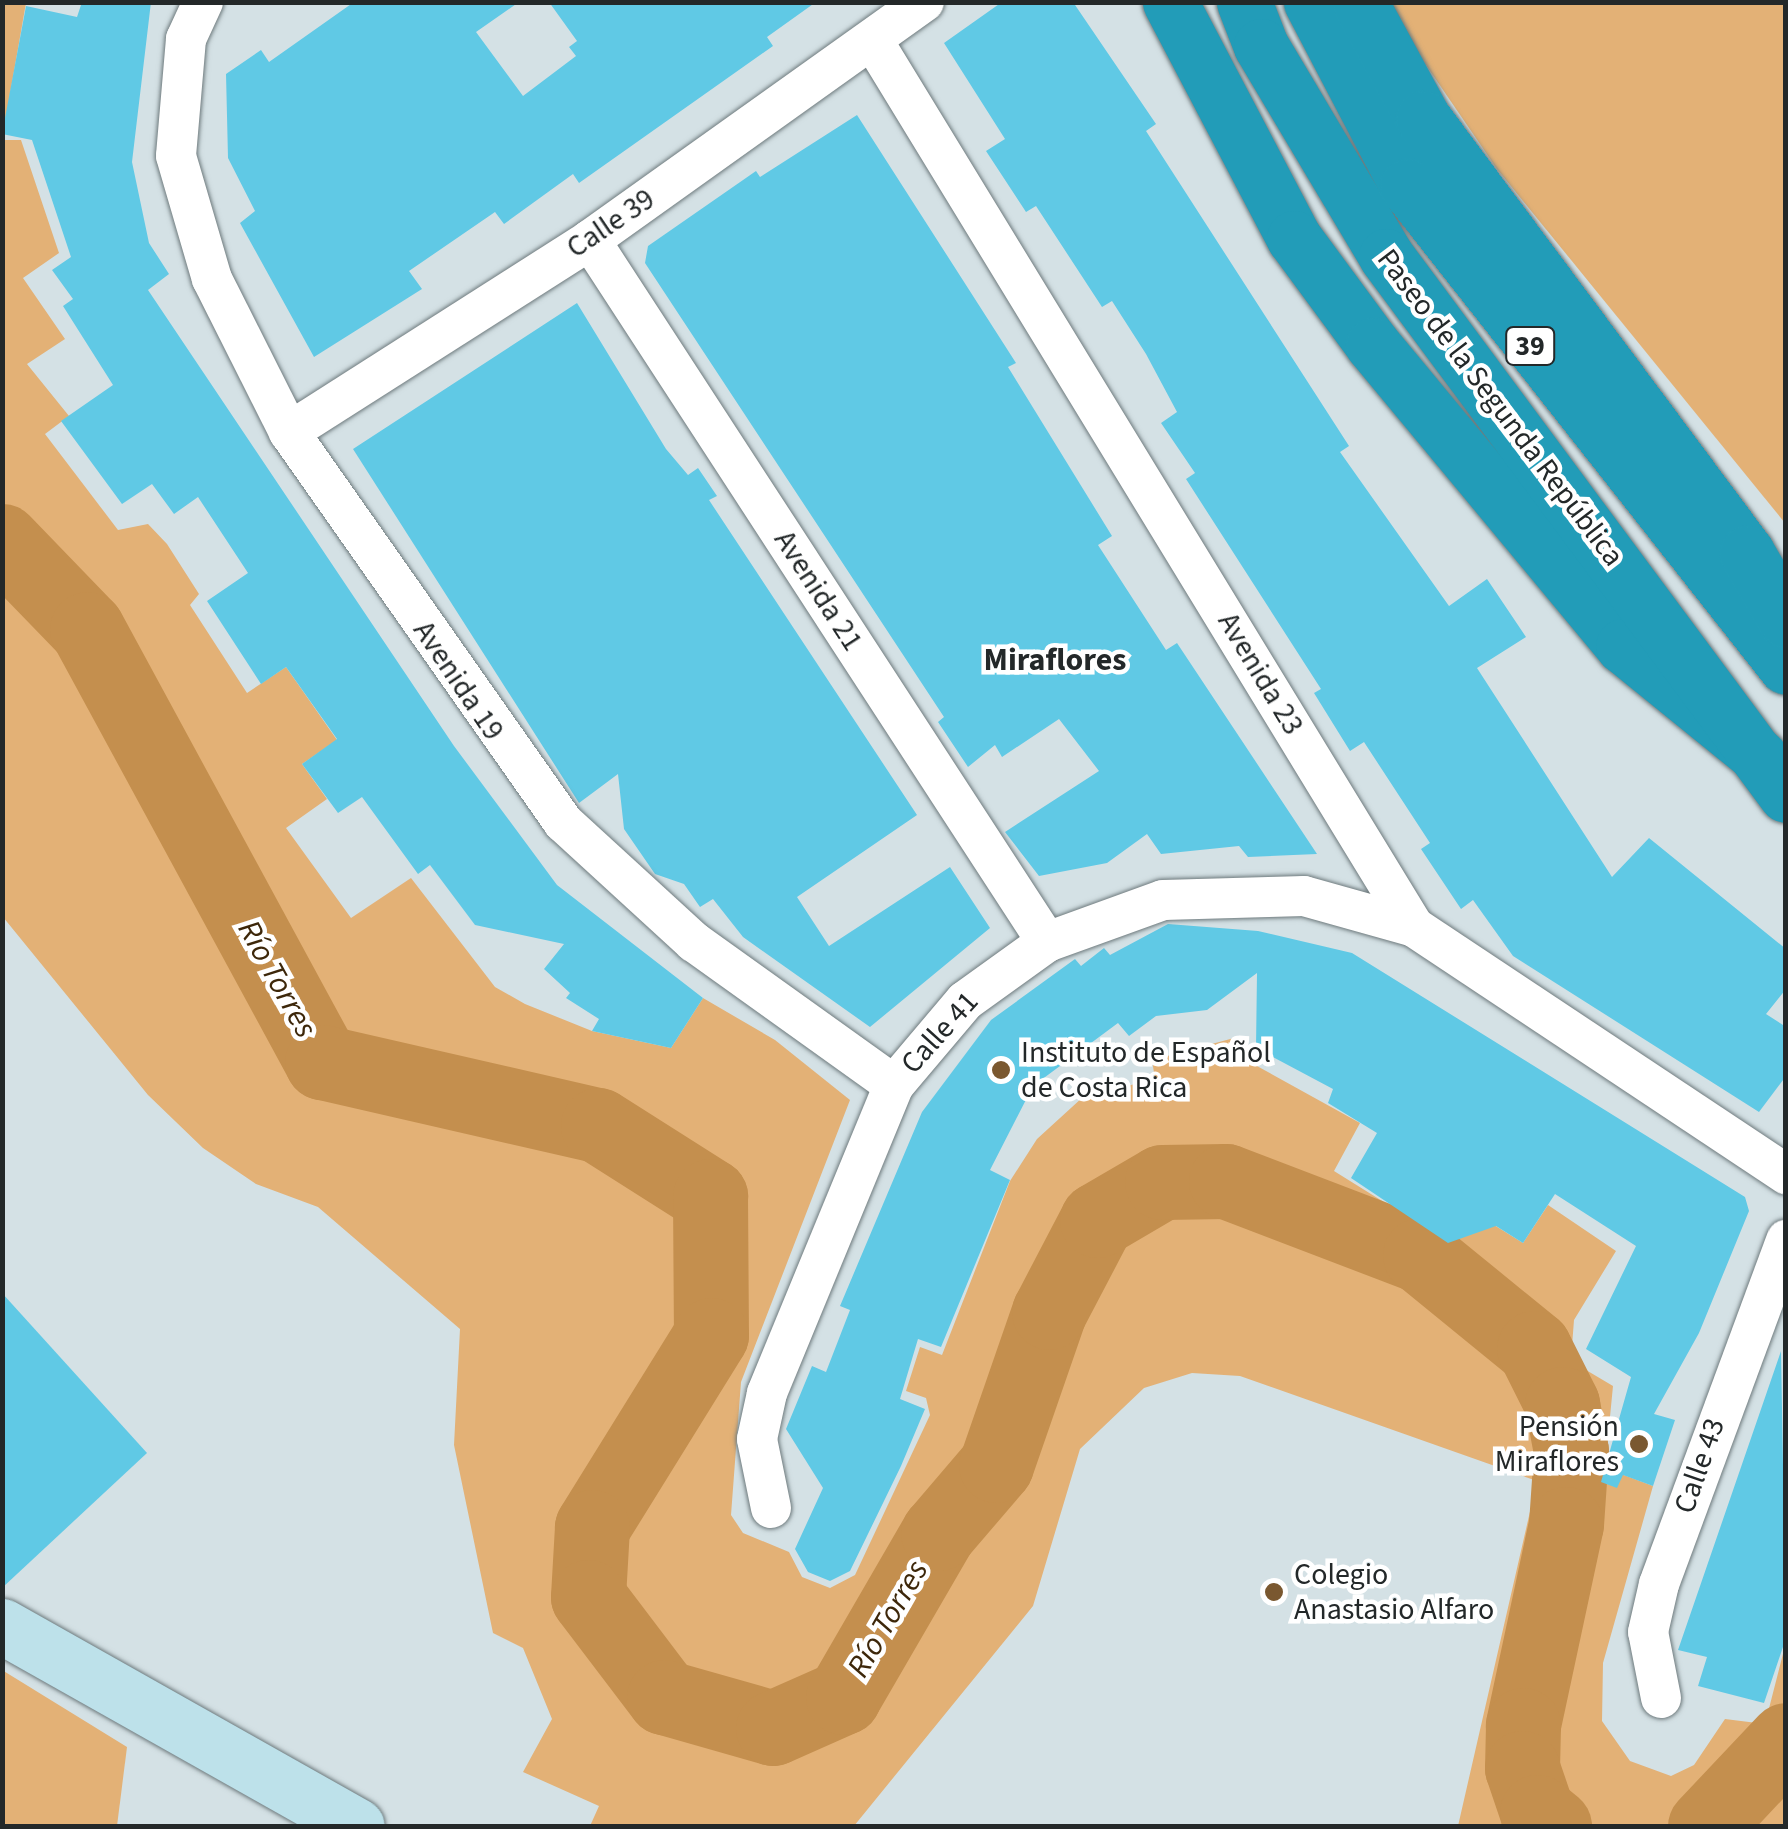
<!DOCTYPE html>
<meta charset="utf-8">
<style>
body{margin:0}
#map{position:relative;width:1788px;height:1829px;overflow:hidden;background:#d4e1e5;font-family:"Source Sans 3",sans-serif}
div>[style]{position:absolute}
.green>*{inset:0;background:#e3b176}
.river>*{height:75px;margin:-37.5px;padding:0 37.5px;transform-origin:37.5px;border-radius:37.5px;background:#c48f4e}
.building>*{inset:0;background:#60c9e5}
.roads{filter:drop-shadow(0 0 2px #6e7a7d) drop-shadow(0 0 2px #6e7a7d)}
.street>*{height:40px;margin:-20px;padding:0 20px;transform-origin:20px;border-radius:20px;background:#fff}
.secondary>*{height:55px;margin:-27.5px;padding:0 27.5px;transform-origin:27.5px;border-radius:27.5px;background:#bde1ea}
.highway>*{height:55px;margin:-27.5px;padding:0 27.5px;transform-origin:27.5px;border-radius:27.5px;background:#229cb8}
.dots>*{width:28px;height:28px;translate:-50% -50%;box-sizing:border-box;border:5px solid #fff;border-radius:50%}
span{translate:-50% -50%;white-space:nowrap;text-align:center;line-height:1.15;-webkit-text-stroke:9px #fff;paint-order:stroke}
.shield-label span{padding:2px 8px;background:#fff;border:2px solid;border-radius:8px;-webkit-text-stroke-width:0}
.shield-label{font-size:28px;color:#232829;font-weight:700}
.street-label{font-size:30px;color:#232829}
.poi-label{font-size:30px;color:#232829}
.left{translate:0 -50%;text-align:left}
.right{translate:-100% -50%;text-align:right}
.neighbourhood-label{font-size:32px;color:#232829;font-weight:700}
.water-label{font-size:32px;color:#3d270a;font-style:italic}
.frame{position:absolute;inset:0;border:5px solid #232829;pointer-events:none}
</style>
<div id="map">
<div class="green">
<div style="clip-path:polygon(3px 3px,26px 3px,3px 134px)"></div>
<div style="clip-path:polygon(1785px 3px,1785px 523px,1497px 169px,1385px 5px)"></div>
<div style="clip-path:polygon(2px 140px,21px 140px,59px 253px,23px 278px,65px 339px,27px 364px,69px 416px,45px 434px,118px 530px,148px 524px,167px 544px,199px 594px,190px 605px,247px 693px,286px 667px,337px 740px,302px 764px,327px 799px,286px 828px,351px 918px,411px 878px,495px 987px,525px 1004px,592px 1031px,671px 1048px,703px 998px,775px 1040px,850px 1100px,741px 1382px,731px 1515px,743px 1533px,789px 1552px,802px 1577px,830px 1588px,855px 1575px,930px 1415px,926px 1398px,906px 1391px,920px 1347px,942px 1355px,1010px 1181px,1037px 1139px,1083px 1097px,1155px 1079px,1152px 1060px,1234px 1038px,1246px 1060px,1360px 1123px,1334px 1171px,1448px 1242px,1486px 1220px,1523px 1243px,1548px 1205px,1616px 1251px,1574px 1320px,1572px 1346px,1586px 1370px,1613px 1386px,1605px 1468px,1653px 1486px,1603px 1663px,1602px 1721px,1630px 1761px,1671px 1776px,1694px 1765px,1725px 1719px,1765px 1724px,1785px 1646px,1785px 1826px,1458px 1826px,1537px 1481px,1240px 1376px,1192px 1373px,1144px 1388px,1080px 1449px,1033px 1606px,854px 1826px,590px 1826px,599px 1806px,523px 1772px,552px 1719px,523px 1648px,493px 1633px,454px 1445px,460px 1329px,318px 1207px,256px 1184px,203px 1148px,148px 1095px,3px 917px)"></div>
<div style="clip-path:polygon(2px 1670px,127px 1747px,117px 1826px,3px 1826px)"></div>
</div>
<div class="river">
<div style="left:2px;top:541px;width:122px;rotate:46deg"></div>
<div style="left:87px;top:629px;width:493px;rotate:61.5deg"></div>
<div style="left:322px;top:1062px;width:283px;rotate:12.9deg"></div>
<div style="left:598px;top:1125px;width:133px;rotate:32.4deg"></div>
<div style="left:710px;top:1196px;width:139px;rotate:89.6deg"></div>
<div style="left:711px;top:1335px;width:226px;rotate:121.8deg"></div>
<div style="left:592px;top:1527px;width:70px;rotate:93.3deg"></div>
<div style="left:588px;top:1597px;width:126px;rotate:52.8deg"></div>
<div style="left:664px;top:1697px;width:113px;rotate:15.9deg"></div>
<div style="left:773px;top:1728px;width:77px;rotate:-23.9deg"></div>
<div style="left:843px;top:1697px;width:190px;rotate:-59.9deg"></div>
<div style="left:938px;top:1533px;width:89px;rotate:-49.5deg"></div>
<div style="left:996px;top:1465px;width:162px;rotate:-70.9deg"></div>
<div style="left:1049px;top:1312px;width:104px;rotate:-62.4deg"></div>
<div style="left:1097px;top:1220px;width:75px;rotate:-30.3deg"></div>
<div style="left:1162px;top:1182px;width:64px;rotate:-0.9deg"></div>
<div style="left:1226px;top:1181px;width:208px;rotate:20.9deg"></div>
<div style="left:1420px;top:1255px;width:147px;rotate:39.2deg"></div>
<div style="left:1534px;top:1348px;width:63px;rotate:63.4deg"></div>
<div style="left:1562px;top:1404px;width:48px;rotate:79.2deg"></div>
<div style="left:1571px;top:1451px;width:73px;rotate:93.9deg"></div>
<div style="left:1566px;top:1524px;width:206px;rotate:102.1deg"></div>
<div style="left:1523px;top:1725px;width:43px;rotate:91.3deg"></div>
<div style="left:1522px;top:1768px;width:46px;rotate:71.2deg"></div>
<div style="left:1537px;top:1812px;width:22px;rotate:39deg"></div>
<div style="left:1705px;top:1826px;width:118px;rotate:-46.7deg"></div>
</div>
<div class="building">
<div style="clip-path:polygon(82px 2px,151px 2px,132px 162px,149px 243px,169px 274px,148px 290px,454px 746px,557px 885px,703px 998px,671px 1048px,592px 1031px,599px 1019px,566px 998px,570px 993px,544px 969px,564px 944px,475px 925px,430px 865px,418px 874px,362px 797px,338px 813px,302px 764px,337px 739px,286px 667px,261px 684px,207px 601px,248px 573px,198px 497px,174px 514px,152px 484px,122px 504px,61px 421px,113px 385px,63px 306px,73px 299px,52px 270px,71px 257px,32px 140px,2px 134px,26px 6px,77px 17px)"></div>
<div style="clip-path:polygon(354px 2px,519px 2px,476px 32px,523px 96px,576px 56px,569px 47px,577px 41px,549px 2px,816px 2px,767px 37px,773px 46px,579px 183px,573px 174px,504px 224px,495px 212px,409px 271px,422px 289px,314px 357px,240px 223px,255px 211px,228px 158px,226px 74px,261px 50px,269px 62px)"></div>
<div style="clip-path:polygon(1002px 2px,1073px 2px,1156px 124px,1146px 131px,1349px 446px,1340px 452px,1449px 606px,1487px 579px,1526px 637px,1477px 668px,1612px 877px,1649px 838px,1786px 949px,1786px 989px,1766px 1014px,1786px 1027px,1786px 1076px,1759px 1112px,1513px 956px,1473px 900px,1461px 909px,1421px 849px,1430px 843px,1364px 742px,1350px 751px,1314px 693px,1321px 689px,1186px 479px,1195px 473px,1161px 423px,1177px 412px,1146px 354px,1112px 301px,1102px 307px,1036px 206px,1026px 212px,986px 151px,1005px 139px,944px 43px)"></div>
<div style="clip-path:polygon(857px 115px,1016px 363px,1008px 367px,1112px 536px,1098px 545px,1166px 650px,1177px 643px,1317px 854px,1248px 857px,1239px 846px,1161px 854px,1147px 834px,1107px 863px,1039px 876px,1005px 832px,1099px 771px,1059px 719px,1002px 757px,995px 745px,968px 767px,938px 722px,944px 717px,645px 263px,648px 246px,756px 171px,760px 177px)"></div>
<div style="clip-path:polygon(577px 303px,666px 449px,688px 475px,698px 468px,717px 496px,709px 500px,917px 815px,797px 897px,829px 946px,950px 867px,990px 928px,870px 1027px,743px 937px,713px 899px,700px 907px,684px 884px,655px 874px,624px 829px,618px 774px,579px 803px,353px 449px)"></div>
<div style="clip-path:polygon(1168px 924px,1258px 931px,1352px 953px,1745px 1197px,1749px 1211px,1699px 1333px,1654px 1414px,1675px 1420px,1653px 1486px,1623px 1475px,1617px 1488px,1601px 1482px,1631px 1377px,1586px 1349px,1636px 1246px,1555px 1194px,1523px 1243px,1496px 1226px,1448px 1243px,1351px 1178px,1377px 1133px,1328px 1103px,1333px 1089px,1256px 1048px,1257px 973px,1207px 1010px,1156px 1016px,1129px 1036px,1118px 1023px,1033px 1086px,990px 1170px,1010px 1180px,941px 1347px,918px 1339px,900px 1399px,925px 1409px,901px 1466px,850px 1571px,830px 1581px,808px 1572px,795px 1549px,823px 1488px,786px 1429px,812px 1366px,826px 1372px,850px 1310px,840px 1306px,922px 1112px,991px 1020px,1075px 959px,1081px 966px,1104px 948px,1110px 955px)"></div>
<div style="clip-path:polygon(2px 1293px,147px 1453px,2px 1588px)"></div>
<div style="clip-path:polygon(1781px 1351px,1786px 1638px,1764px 1703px,1698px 1686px,1707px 1657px,1678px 1650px)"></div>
</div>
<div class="roads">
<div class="street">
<div style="left:203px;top:2px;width:41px;rotate:114.7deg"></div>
<div style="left:186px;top:39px;width:117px;rotate:94.9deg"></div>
<div style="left:176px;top:156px;width:128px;rotate:73.7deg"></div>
<div style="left:212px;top:279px;width:171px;rotate:63.3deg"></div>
<div style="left:289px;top:432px;width:477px;rotate:54.9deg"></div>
<div style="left:563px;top:822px;width:178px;rotate:42.5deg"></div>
<div style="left:694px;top:942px;width:246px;rotate:35.6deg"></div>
<div style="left:873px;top:41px;width:1038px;rotate:58.59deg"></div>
<div style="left:1414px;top:927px;width:447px;rotate:33.6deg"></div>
<div style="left:590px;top:240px;width:838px;rotate:56.94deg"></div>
<div style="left:289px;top:432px;width:357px;rotate:-32.5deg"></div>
<div style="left:590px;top:240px;width:410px;rotate:-35.5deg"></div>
<div style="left:771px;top:1508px;width:70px;rotate:-101.5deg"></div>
<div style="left:757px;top:1439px;width:47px;rotate:-77.7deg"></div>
<div style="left:767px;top:1393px;width:333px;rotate:-67.6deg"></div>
<div style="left:894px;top:1085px;width:110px;rotate:-49.8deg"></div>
<div style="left:965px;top:1001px;width:101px;rotate:-35.7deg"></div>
<div style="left:1047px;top:942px;width:123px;rotate:-19.9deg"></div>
<div style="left:1163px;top:900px;width:141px;rotate:-1.6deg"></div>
<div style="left:1304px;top:896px;width:114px;rotate:15.7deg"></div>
<div style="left:1661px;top:1698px;width:67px;rotate:-101.1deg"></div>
<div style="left:1648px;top:1632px;width:49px;rotate:-77.1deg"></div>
<div style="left:1659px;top:1584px;width:367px;rotate:-69.7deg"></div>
</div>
<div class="secondary">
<div style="left:2px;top:1626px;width:407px;rotate:29.4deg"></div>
</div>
<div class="highway">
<div style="left:1170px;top:2px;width:267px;rotate:62.3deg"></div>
<div style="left:1294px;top:238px;width:133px;rotate:53.6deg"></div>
<div style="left:1373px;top:345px;width:391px;rotate:50.3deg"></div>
<div style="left:1623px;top:646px;width:176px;rotate:39deg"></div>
<div style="left:1244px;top:2px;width:47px;rotate:68.9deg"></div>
<div style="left:1261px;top:46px;width:244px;rotate:59.2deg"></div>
<div style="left:1386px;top:256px;width:671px;rotate:53.42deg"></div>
<div style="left:1311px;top:2px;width:208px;rotate:62.4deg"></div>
<div style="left:1407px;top:186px;width:612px;rotate:51.76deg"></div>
<div style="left:1360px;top:2px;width:132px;rotate:61.5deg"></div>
<div style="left:1423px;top:118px;width:542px;rotate:53.32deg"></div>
<div style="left:1747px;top:553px;width:78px;rotate:59.8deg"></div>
</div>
</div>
<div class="dots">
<div style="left:1001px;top:1070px;background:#7a5830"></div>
<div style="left:1639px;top:1444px;background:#7a5830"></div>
<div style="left:1274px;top:1592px;background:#7a5830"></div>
</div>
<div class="shield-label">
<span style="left:1530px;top:346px">39</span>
</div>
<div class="street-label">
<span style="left:611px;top:224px;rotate:-34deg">Calle 39</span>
<span style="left:1500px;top:408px;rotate:53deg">Paseo de la Segunda República</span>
<span style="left:818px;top:591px;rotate:57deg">Avenida 21</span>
<span style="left:1260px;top:674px;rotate:59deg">Avenida 23</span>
<span style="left:458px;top:681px;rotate:56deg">Avenida 19</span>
<span style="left:940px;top:1033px;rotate:-48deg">Calle 41</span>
<span style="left:1700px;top:1466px;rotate:-71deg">Calle 43</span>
</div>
<div class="poi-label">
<span class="left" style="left:1021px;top:1070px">Instituto de Español<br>de Costa Rica</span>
<span class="right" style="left:1619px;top:1444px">Pensión<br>Miraflores</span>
<span class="left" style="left:1294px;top:1592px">Colegio<br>Anastasio Alfaro</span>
</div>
<div class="neighbourhood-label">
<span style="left:1055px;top:660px">Miraflores</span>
</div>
<div class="water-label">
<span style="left:277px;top:979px;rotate:61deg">Río Torres</span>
<span style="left:888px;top:1619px;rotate:-60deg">Río Torres</span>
</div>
<div class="frame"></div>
</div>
